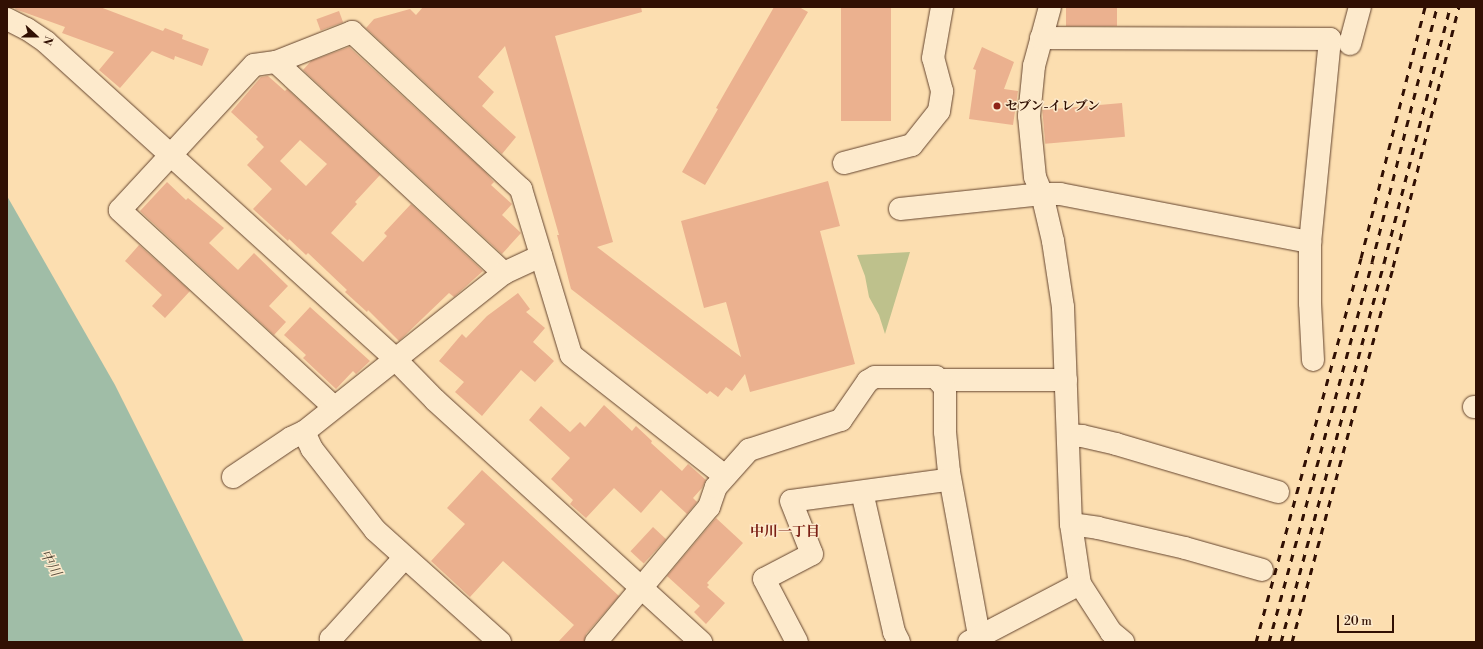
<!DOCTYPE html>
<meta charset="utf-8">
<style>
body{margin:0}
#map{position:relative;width:1483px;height:649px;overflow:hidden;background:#fcdeb0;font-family:"Libre Bodoni","Noto Serif JP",serif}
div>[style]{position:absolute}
.green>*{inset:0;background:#bec18c}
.water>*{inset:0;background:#a0bda7}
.building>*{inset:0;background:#ebb18f;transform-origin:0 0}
.roads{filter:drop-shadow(0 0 1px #64442e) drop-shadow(0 0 1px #64442e)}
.minor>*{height:22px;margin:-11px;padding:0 11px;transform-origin:11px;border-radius:11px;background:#fdeacc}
.rail>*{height:3px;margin-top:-1.5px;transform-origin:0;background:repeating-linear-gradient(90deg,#311003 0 7px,transparent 0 14px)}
.dots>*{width:11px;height:11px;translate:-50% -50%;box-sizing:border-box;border:2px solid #fdeacc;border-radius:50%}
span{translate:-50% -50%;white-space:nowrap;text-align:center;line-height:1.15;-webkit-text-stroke:3px #fdeacc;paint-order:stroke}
.poi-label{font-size:13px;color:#311003;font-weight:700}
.left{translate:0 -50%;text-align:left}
.neighbourhood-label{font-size:14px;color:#7a1f14;font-weight:700}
.water-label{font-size:14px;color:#584d3c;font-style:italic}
.frame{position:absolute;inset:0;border:8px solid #311003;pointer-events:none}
.north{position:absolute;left:16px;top:16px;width:40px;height:40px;-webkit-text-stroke:3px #fdeacc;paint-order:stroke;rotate:111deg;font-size:11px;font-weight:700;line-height:16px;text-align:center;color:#311003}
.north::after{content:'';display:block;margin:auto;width:14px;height:18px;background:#311003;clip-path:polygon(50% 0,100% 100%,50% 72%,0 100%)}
.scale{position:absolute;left:1337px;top:615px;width:57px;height:18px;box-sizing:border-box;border:2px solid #311003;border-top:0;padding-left:5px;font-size:12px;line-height:14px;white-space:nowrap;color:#311003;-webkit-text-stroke:3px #fdeacc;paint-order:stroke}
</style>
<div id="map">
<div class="green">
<div style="clip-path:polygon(910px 252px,885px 334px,879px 315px,869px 297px,865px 276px,857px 255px)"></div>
</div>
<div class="water">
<div style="clip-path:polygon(7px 196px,115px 385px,244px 642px,7px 642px)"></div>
</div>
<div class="building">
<div style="clip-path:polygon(16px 7px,100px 7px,163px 31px,165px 28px,183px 35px,182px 39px,209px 49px,202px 66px,175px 56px,174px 60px,152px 51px,120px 88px,99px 70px,114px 52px,62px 33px,65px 27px,15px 9px)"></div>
<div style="clip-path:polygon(423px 7px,641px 7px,642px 12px,555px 36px,613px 242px,597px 247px,741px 357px,726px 302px,704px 308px,681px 221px,828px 181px,840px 226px,820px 231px,855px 364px,750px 392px,745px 374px,732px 391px,726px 387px,718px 397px,710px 391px,707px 394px,571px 289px,557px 235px,559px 235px,505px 46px,478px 77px,494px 92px,482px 106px,516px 137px,502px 154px,366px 28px,374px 19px,410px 9px,416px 15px)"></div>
<div style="clip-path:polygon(774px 7px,799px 7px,808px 12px,705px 185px,682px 172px,718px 109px,716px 108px)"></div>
<div style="left:841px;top:7px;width:50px;height:114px"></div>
<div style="left:1066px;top:7px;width:51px;height:19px"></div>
<div style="left:339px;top:11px;width:12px;height:24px;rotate:70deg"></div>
<div style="clip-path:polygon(349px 47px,485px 172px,494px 182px,491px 185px,512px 204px,502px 215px,521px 233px,502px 254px,303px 70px,311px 61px)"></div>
<div style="clip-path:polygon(982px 47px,1014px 62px,1004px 89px,1018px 91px,1013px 125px,969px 119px,976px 70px,973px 69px)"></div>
<div style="clip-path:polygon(evenodd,268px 76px,285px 91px,287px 89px,380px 175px,355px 202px,357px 204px,331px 233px,363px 262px,387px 236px,384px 233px,411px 204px,483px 271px,454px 297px,449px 293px,399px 341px,368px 310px,367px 312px,345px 292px,347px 290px,308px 253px,306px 255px,289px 239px,288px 241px,253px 209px,272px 189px,247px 165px,264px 147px,256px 139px,258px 137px,231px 112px,261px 77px,268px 76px,300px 140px,327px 164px,306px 186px,280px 161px,300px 140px)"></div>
<div style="left:1122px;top:103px;width:34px;height:80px;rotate:85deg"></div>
<div style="clip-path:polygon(167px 182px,186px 200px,188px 198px,224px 228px,209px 243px,238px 270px,254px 253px,288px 286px,269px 306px,286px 322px,274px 335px,140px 211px)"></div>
<div style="clip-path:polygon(139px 245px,190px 291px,165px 318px,152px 306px,162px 295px,125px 261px)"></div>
<div style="clip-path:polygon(518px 293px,530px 309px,526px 312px,545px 328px,533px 342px,554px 361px,535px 382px,521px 370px,482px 416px,455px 392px,464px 382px,439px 361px,462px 334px,466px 338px,487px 316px)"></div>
<div style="clip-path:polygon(310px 307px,370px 361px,356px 374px,353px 371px,336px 389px,303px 358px,306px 355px,284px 335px)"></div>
<div style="clip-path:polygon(604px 405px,632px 431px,636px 426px,652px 441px,651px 443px,682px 471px,688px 464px,706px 480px,702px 488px,693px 498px,697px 502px,687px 514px,661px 490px,641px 513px,614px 488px,586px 518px,570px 504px,573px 500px,551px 479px,570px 458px,529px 420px,541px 406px,570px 432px,580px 422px,585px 427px)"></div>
<div style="clip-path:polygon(482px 470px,619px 596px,586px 634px,584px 642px,558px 642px,574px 625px,503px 561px,470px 597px,431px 561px,465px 524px,447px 508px)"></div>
<div style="clip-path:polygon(716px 518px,743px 543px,707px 583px,709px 585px,707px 587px,725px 603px,706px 624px,694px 612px,700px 606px,667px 576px)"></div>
<div style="left:653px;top:527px;width:18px;height:33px;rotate:43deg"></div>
</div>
<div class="roads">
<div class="minor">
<div style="left:1050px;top:7px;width:61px;rotate:105.2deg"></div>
<div style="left:1034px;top:66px;width:50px;rotate:95.7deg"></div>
<div style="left:1029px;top:116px;width:61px;rotate:84.4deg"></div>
<div style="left:1035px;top:177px;width:18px;rotate:68deg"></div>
<div style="left:1042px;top:194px;width:48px;rotate:76.8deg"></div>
<div style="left:1053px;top:241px;width:67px;rotate:81.4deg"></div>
<div style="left:1063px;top:307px;width:217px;rotate:87.9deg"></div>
<div style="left:1071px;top:524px;width:61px;rotate:81.5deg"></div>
<div style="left:7px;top:19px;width:22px;rotate:27deg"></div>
<div style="left:27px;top:29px;width:23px;rotate:34deg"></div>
<div style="left:46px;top:42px;width:471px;rotate:42.2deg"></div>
<div style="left:395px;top:359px;width:57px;rotate:45.7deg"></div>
<div style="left:435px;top:400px;width:360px;rotate:42.3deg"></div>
<div style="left:1041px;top:38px;width:289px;rotate:0.2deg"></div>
<div style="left:1330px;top:39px;width:204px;rotate:95.6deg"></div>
<div style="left:1310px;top:242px;width:61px;rotate:90deg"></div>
<div style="left:1310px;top:303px;width:57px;rotate:87deg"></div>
<div style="left:1350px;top:44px;width:38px;rotate:-75deg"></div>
<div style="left:276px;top:62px;width:311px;rotate:42.8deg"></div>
<div style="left:844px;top:163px;width:70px;rotate:-14.8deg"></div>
<div style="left:912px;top:145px;width:43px;rotate:-51.5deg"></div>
<div style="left:939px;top:111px;width:20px;rotate:-81deg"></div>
<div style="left:942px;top:91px;width:34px;rotate:-105deg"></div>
<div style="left:933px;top:58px;width:52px;rotate:-80deg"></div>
<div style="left:900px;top:209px;width:143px;rotate:-6deg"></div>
<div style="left:1042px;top:194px;width:18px"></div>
<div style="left:1060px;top:194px;width:255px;rotate:10.9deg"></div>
<div style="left:938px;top:380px;width:128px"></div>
<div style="left:334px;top:407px;width:291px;rotate:-137.4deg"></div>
<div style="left:120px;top:210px;width:197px;rotate:-47.3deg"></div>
<div style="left:254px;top:65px;width:22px;rotate:-8deg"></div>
<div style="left:276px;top:62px;width:82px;rotate:-21.5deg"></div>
<div style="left:352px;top:32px;width:231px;rotate:42.9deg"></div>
<div style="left:521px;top:189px;width:173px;rotate:73.2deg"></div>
<div style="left:571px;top:355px;width:196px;rotate:38.2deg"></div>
<div style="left:1474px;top:407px;width:2px"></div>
<div style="left:304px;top:432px;width:19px;rotate:65deg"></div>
<div style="left:312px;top:449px;width:103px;rotate:52.1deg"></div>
<div style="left:375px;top:530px;width:168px;rotate:41.9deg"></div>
<div style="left:1068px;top:435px;width:14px;rotate:4deg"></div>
<div style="left:1082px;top:436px;width:35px;rotate:13deg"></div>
<div style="left:1116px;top:444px;width:169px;rotate:16.5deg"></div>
<div style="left:949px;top:472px;width:167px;rotate:79.6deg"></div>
<div style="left:233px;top:477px;width:70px;rotate:-33.9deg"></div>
<div style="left:291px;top:438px;width:14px;rotate:-25deg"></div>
<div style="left:304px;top:432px;width:256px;rotate:-38.5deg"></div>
<div style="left:504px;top:273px;width:41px;rotate:-24.7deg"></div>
<div style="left:862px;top:492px;width:144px;rotate:77.1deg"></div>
<div style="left:894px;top:632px;width:11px;rotate:63deg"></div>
<div style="left:1071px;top:524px;width:27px;rotate:8deg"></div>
<div style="left:1098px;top:528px;width:89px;rotate:12.9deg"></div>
<div style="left:1185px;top:548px;width:80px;rotate:15.9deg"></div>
<div style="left:333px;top:642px;width:4px;rotate:-124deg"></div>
<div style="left:331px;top:639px;width:110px;rotate:-47.9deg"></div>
<div style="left:596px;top:642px;width:176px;rotate:-50.1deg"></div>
<div style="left:709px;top:507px;width:21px;rotate:-71deg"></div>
<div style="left:716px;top:487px;width:50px;rotate:-48.3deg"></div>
<div style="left:749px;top:450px;width:97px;rotate:-18.1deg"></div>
<div style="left:841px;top:420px;width:47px;rotate:-55.3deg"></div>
<div style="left:868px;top:381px;width:8px;rotate:-30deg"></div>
<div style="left:875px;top:377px;width:61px"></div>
<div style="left:936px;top:377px;width:14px;rotate:51deg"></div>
<div style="left:945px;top:388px;width:44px;rotate:90deg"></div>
<div style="left:945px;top:432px;width:40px;rotate:84.3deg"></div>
<div style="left:949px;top:472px;width:9px;rotate:111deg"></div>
<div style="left:946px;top:480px;width:156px;rotate:172.3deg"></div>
<div style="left:791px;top:501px;width:57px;rotate:68.4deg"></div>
<div style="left:812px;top:554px;width:54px;rotate:152.5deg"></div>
<div style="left:764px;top:579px;width:71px;rotate:62.4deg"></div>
<div style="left:969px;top:642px;width:125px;rotate:-27.6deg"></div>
<div style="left:1080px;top:584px;width:57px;rotate:57.1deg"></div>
<div style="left:1111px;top:632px;width:16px;rotate:40deg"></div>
</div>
</div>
<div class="rail">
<div style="left:1256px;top:642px;width:398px;rotate:-74.7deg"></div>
<div style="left:1361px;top:258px;width:259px;rotate:-75.7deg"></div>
<div style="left:1269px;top:642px;width:394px;rotate:-74.8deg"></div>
<div style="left:1372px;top:262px;width:263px;rotate:-75.7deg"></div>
<div style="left:1281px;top:642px;width:393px;rotate:-74.8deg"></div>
<div style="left:1384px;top:263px;width:264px;rotate:-75.5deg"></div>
<div style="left:1292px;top:642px;width:388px;rotate:-74.9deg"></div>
<div style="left:1393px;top:267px;width:268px;rotate:-75.8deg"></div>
</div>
<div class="dots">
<div style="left:997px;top:106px;background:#8f2418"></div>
</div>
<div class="poi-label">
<span class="left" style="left:1005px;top:106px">セブン-イレブン</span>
</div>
<div class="neighbourhood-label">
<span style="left:785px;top:532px">中川一丁目</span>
</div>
<div class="water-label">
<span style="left:50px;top:563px;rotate:61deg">中川</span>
</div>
<div class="frame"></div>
<div class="north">N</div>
<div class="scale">20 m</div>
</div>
